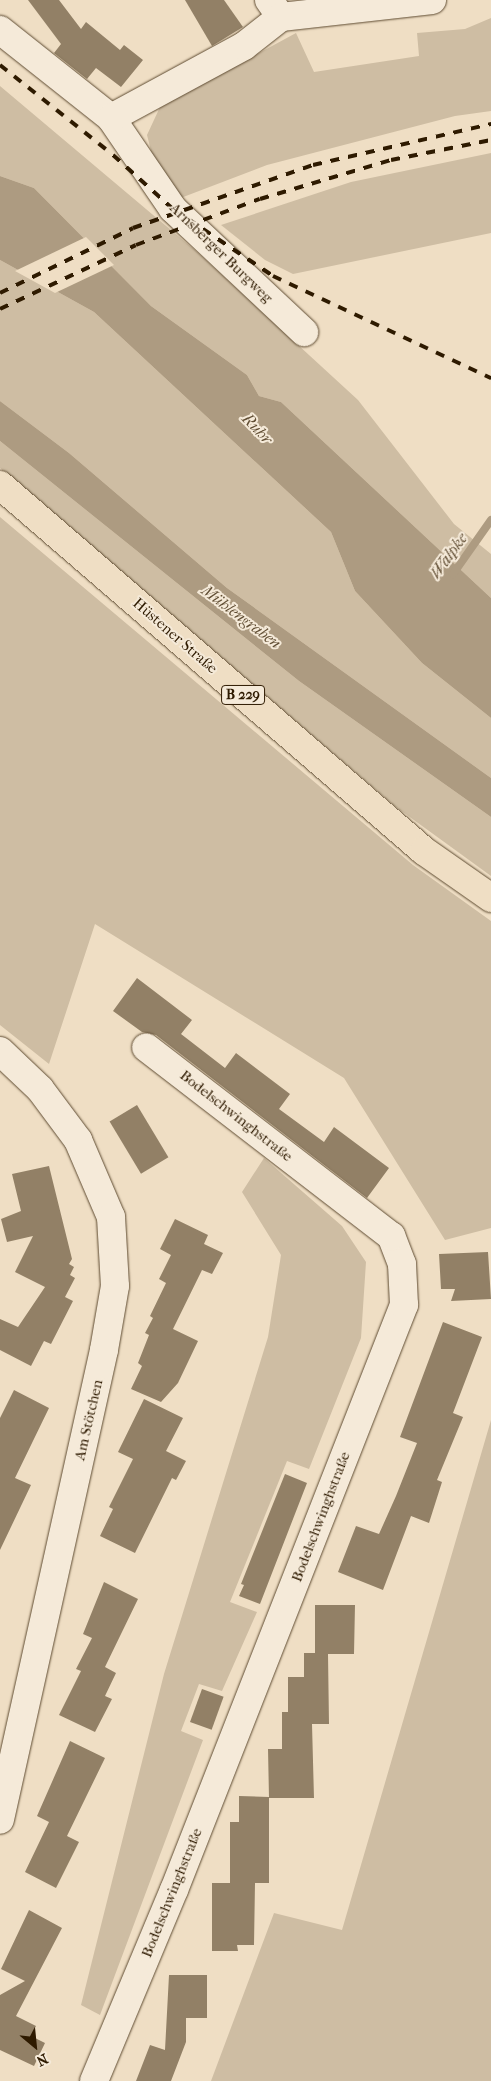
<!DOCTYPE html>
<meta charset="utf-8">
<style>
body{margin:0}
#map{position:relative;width:491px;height:2081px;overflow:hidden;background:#efdec4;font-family:"IM FELL French Canon",serif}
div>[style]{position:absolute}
.green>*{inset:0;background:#cebda3}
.water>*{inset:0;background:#ad9b81}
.pier>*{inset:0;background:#efdec4}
.stream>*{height:8px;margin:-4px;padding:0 4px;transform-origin:4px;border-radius:4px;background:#ad9b81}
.building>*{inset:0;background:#928066;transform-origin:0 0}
.roads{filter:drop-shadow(0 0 1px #5e4b31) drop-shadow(0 0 1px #5e4b31)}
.street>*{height:28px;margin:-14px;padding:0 14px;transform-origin:14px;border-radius:14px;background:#f5ead9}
.primary>*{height:28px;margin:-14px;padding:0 14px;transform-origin:14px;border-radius:14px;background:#efdec4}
.rail>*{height:4px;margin-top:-2px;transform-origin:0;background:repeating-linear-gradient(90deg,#2e1a00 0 9px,transparent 0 18px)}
span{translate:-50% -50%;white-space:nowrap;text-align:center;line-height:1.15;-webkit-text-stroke:4px #f5ead9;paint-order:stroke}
.shield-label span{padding:1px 4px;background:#f5ead9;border:1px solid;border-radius:4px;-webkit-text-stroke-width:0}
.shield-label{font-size:14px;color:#2e1a00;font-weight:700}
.street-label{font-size:15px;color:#2e1a00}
.water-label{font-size:16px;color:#614e34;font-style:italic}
.north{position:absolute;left:10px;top:2021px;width:50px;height:50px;-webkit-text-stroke:4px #f5ead9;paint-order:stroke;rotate:152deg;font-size:14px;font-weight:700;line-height:20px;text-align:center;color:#2e1a00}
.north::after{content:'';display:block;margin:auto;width:18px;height:22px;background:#2e1a00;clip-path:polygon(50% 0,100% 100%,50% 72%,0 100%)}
</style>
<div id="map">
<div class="green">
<div style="clip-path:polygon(491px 18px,491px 111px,455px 116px,267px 165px,178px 199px,153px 159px,147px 135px,160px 107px,296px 33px,314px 72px,419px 56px,417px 33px,465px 29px)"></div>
<div style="clip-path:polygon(0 86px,197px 252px,358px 400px,454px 524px,491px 554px,491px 598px,281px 402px,259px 396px,247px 375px,151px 306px,34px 188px,0 176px)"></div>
<div style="clip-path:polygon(491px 153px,491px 233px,293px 274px,265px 260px,221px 225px,351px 182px)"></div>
<div style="clip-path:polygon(0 260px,94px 312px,331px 532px,355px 591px,422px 663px,491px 718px,491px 778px,227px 588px,69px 453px,0 401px)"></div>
<div style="clip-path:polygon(0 441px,299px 681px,491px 817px,491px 876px,396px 807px,0 468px)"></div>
<div style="clip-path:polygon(0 517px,413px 865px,491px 921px,491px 1228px,445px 1240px,344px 1078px,95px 924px,49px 1064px,0 1025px)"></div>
<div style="clip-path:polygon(264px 1158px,342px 1226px,366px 1262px,361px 1338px,309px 1469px,287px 1461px,230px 1602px,257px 1612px,222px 1691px,199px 1684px,181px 1731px,203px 1740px,100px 2015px,81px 2005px,164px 1674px,268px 1337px,281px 1255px,242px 1192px)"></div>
<div style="clip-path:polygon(491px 1420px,491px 2081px,211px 2081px,274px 1913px,342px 1930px)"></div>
</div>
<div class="water">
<div style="clip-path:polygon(0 176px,34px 188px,151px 306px,247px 375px,259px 396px,281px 402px,491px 598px,491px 718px,422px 663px,355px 591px,331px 532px,94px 312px,0 260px)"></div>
<div style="clip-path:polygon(0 401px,69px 453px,227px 588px,491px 778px,491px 817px,299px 681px,0 441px)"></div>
</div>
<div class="pier">
<div style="clip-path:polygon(86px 237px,114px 265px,55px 293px,15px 271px)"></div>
</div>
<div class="stream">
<div style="left:453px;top:574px;width:66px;rotate:-54.9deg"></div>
</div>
<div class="building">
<div style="clip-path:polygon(28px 0,59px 0,81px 29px,86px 22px,120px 50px,124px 45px,143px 60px,121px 87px,96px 68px,87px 79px,54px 53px,61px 44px)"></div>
<div style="clip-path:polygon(185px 0,224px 0,243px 27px,212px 46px)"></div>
<div style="clip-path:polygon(137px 978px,192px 1020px,181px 1034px,225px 1068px,236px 1053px,290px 1094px,279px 1109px,324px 1142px,334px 1127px,389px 1168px,367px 1198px,156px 1035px,142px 1032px,113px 1011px)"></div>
<div style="left:137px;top:1105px;width:61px;height:32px;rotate:59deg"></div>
<div style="clip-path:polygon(49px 1166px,72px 1259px,69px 1264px,74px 1267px,70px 1275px,75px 1278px,65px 1297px,73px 1301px,51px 1344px,44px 1341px,31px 1366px,0 1350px,0 1319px,18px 1327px,45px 1287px,15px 1272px,33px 1236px,7px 1242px,1px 1219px,21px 1211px,12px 1174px)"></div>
<div style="clip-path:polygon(175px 1219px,208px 1235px,204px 1244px,223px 1253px,212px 1274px,202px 1270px,173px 1329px,198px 1341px,178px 1383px,161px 1402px,131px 1389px,142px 1366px,138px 1363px,149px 1335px,145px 1333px,153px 1318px,150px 1316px,166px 1283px,159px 1279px,171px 1255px,160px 1249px)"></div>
<div style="clip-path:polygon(488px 1252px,491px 1299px,451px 1301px,455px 1289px,441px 1289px,439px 1254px)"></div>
<div style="clip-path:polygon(443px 1322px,482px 1337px,453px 1413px,463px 1417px,437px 1480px,442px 1482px,429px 1523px,411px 1516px,383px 1590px,338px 1572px,356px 1526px,379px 1534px,396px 1496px,417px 1443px,400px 1437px)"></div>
<div style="clip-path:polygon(14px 1390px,49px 1408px,15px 1478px,31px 1485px,0 1550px,0 1418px)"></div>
<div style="clip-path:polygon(144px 1399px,183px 1418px,166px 1451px,186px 1461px,176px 1480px,172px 1478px,135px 1553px,100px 1536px,113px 1509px,109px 1507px,133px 1459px,118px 1452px)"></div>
<div style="clip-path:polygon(285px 1474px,307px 1483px,260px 1604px,239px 1596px,244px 1585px,241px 1584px)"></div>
<div style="clip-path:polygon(104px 1582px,138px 1599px,105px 1667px,116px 1673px,105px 1696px,112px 1699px,95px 1732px,59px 1715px,81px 1671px,76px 1669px,92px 1638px,83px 1634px)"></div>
<div style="clip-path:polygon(315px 1605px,355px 1605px,354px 1654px,328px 1654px,329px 1724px,312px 1724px,314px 1798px,269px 1798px,268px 1749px,282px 1749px,282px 1712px,288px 1712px,288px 1677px,304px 1677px,304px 1653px,315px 1653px)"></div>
<div style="left:202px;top:1689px;width:23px;height:35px;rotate:20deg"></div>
<div style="clip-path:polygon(70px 1741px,105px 1758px,67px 1836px,79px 1842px,56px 1888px,25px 1872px,49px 1822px,37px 1816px)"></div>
<div style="clip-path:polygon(239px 1796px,269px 1797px,269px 1883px,255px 1883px,254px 1945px,237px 1945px,238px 1951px,212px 1951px,212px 1883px,230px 1883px,230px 1822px,239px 1822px)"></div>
<div style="clip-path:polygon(29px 1910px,62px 1928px,16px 2016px,36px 2026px,31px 2036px,45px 2043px,34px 2066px,0 2050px,0 1995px,25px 1981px,1px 1969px)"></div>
<div style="clip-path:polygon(169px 1975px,207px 1975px,207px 2018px,186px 2018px,186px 2042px,171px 2081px,136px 2081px,150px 2045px,165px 2050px)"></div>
</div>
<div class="roads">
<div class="street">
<div style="left:269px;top:0;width:21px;rotate:55deg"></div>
<div style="left:281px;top:17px;width:152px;rotate:-6.4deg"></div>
<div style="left:0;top:30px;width:142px;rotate:38.4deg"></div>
<div style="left:111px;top:118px;width:110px;rotate:55.7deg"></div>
<div style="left:173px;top:209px;width:180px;rotate:43.2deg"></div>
<div style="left:111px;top:118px;width:151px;rotate:-28.4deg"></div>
<div style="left:244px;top:46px;width:47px;rotate:-38.1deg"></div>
<div style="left:0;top:1051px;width:55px;rotate:43.5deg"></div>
<div style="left:40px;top:1089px;width:64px;rotate:53.3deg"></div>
<div style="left:78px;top:1140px;width:84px;rotate:66.8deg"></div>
<div style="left:111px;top:1217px;width:69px;rotate:86.7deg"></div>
<div style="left:115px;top:1286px;width:65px;rotate:99.8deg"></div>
<div style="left:104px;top:1350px;width:481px;rotate:102.5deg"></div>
<div style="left:94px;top:2081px;width:207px;rotate:-67.3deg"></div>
<div style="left:174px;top:1890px;width:629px;rotate:-68.54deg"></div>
<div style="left:404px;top:1305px;width:41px;rotate:-92.8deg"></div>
<div style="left:402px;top:1264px;width:30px;rotate:-111deg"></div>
<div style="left:391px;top:1236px;width:309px;rotate:-142.4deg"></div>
</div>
<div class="primary">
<div style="left:0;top:485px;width:560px;rotate:40.8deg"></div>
<div style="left:424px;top:851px;width:82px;rotate:35deg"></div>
</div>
</div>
<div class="rail">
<div style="left:0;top:65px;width:144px;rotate:38.5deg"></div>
<div style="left:113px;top:155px;width:81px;rotate:42deg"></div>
<div style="left:173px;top:209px;width:120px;rotate:33.8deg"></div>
<div style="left:273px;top:276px;width:241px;rotate:25.1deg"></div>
<div style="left:0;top:293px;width:148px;rotate:-26deg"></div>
<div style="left:133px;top:228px;width:191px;rotate:-19.3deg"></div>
<div style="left:313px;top:165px;width:183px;rotate:-13deg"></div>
<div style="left:0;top:309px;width:150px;rotate:-25.2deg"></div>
<div style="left:136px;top:245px;width:132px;rotate:-20.4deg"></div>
<div style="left:260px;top:199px;width:137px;rotate:-16.6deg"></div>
<div style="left:391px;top:160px;width:102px;rotate:-11.3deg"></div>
</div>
<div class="shield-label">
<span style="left:243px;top:695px">B 229</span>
</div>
<div class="street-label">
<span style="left:221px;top:253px;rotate:44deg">Arnsberger Burgweg</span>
<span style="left:175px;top:636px;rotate:41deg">Hüstener Straße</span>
<span style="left:236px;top:1116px;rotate:38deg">Bodelschwinghstraße</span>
<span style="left:89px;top:1420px;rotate:-77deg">Am Stötchen</span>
<span style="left:321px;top:1517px;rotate:-69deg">Bodelschwinghstraße</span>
<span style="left:172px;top:1893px;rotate:-68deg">Bodelschwinghstraße</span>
</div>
<div class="water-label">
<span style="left:257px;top:429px;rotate:46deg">Ruhr</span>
<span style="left:449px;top:556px;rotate:-54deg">Walpke</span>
<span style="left:241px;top:617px;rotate:37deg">Mühlengraben</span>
</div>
<div class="north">N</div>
</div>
